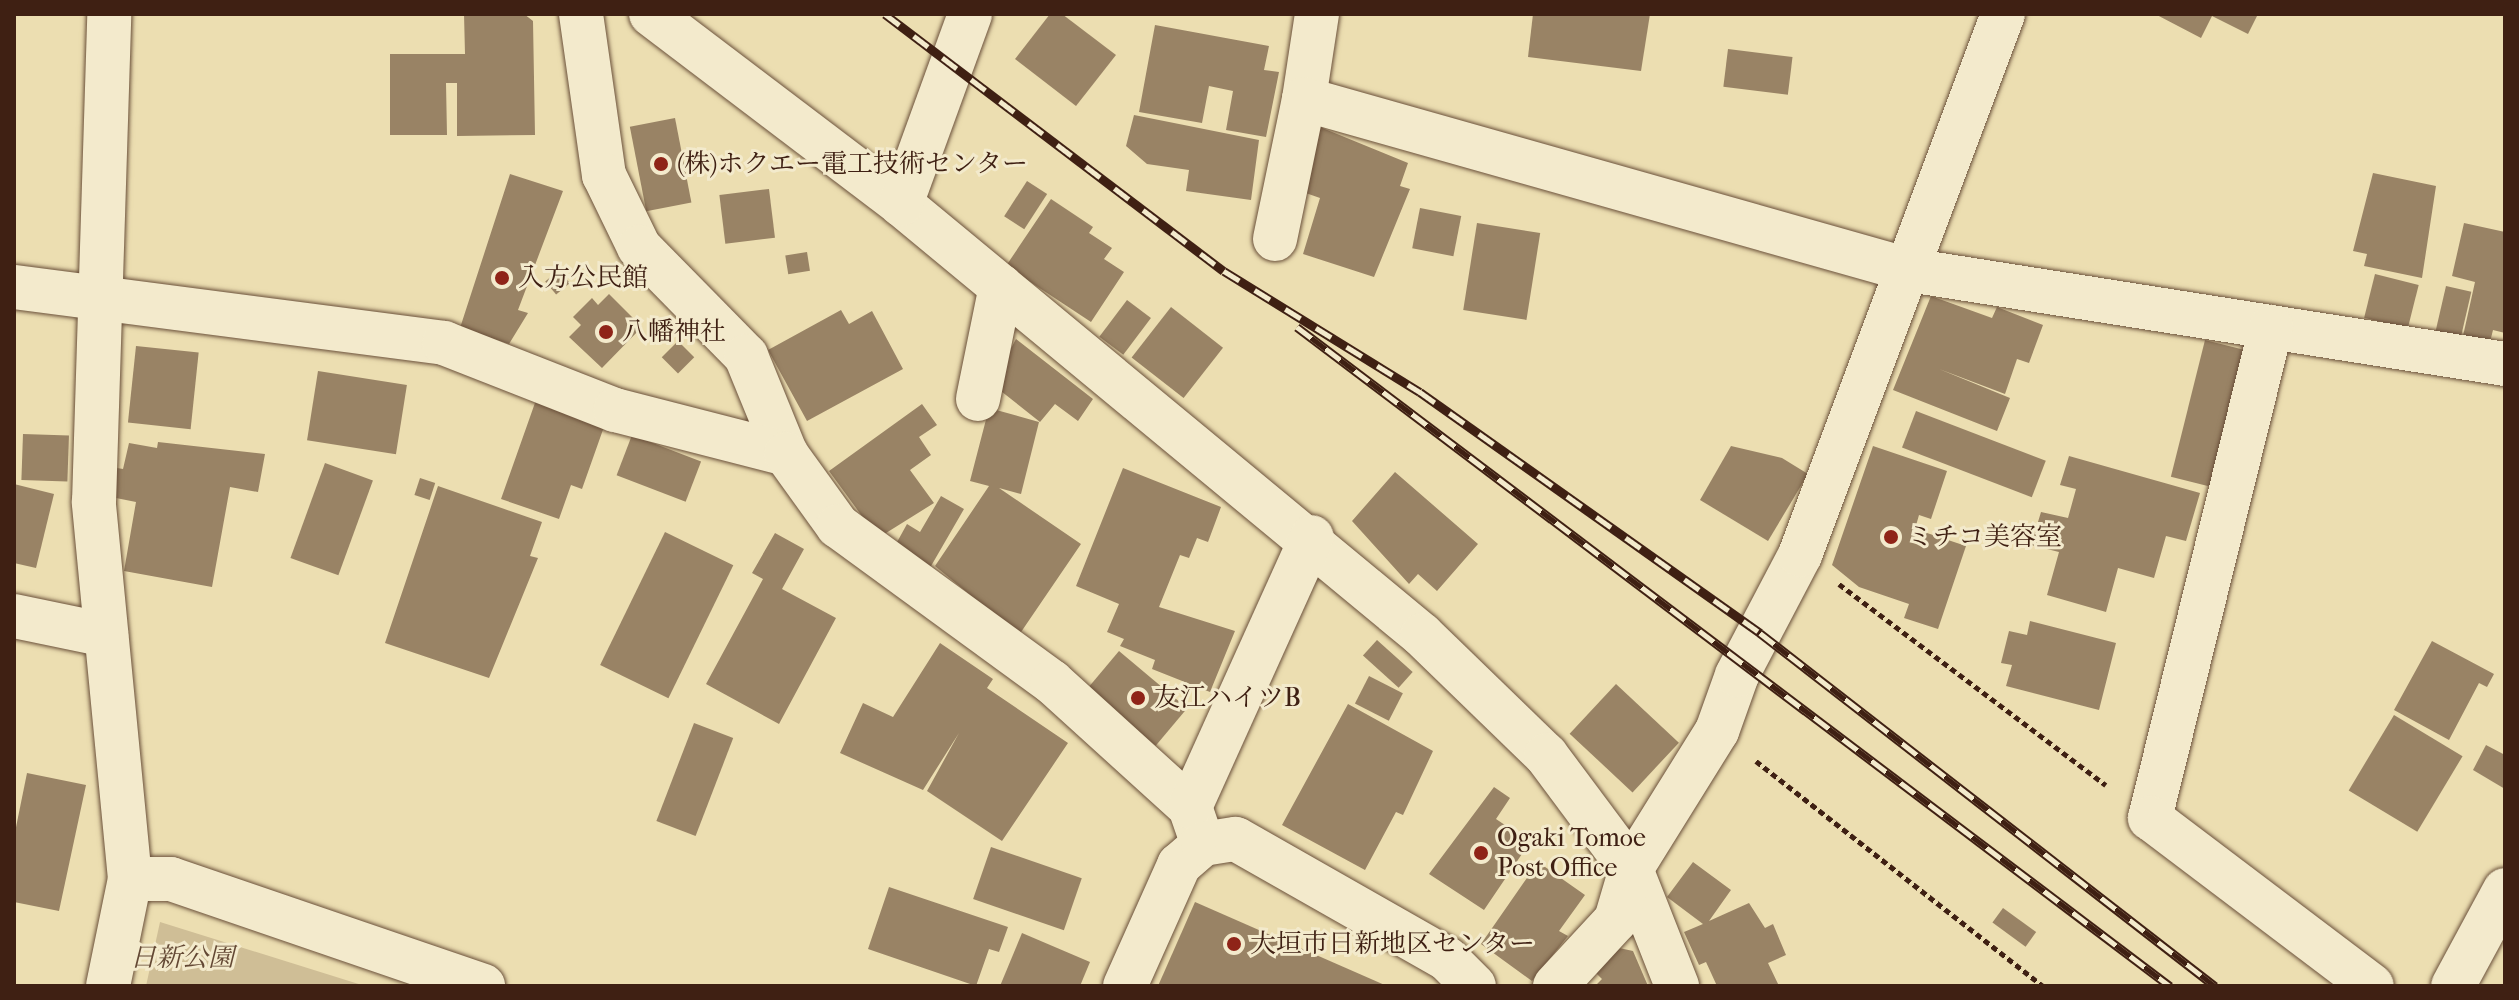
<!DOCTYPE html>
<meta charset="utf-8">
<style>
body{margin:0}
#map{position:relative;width:2519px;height:1000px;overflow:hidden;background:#ecdeb1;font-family:"IM FELL French Canon","Noto Serif JP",serif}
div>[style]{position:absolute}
.green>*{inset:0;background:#cfbe96}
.building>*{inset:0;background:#998365;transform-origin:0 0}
.path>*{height:5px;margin-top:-2.5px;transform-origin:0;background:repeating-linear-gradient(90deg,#3f2013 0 6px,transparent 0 10px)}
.roads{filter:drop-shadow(0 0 2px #6a503a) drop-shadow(0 0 2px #6a503a)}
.minor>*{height:44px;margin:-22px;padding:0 22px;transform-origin:22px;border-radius:22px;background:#f3eacc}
.rail>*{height:9px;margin-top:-4.5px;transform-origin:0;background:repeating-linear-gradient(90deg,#f3eacc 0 18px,#3f2013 0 36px);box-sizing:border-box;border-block:2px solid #3f2013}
.dots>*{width:22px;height:22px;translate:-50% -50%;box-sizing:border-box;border:4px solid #f3eacc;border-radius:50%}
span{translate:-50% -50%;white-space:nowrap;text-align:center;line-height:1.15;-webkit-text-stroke:6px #f3eacc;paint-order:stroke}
.poi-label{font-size:26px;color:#3f2013}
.left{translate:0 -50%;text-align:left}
.park-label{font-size:26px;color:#634834;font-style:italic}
.frame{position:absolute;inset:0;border:16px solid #3f2013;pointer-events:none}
</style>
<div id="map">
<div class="green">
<div style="clip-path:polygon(160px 922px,365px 986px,146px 986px)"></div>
</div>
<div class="building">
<div style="clip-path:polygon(464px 14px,524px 14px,533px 21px,535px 135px,457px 136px,457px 83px,446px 83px,447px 135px,390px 135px,390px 54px,465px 54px)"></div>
<div style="clip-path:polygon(1050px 14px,1062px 14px,1116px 55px,1076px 106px,1015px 59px)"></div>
<div style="clip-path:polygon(1533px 14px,1650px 14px,1641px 71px,1528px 57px)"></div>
<div style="clip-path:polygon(2155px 14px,2258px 14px,2248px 34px,2212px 16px,2201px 38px)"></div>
<div style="clip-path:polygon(1155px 25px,1269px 46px,1264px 70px,1279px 72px,1266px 137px,1226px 130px,1233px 91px,1209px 86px,1202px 123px,1139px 112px)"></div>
<div style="left:1728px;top:49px;width:65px;height:38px;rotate:7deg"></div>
<div style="clip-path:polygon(1134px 115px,1259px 140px,1251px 200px,1186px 191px,1189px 170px,1147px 164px,1126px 146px)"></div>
<div style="left:675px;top:118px;width:86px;height:46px;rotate:79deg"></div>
<div style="clip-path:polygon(1320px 127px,1408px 163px,1400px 186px,1410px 189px,1374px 277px,1303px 254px,1320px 198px,1300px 191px)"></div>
<div style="clip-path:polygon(2373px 173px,2436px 186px,2422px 278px,2364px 266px,2367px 254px,2353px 251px)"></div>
<div style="clip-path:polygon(510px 174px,563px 191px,518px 310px,528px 313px,509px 344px,460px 328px)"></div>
<div style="left:1027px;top:181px;width:24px;height:42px;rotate:33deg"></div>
<div style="left:769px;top:189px;width:49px;height:50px;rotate:83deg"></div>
<div style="clip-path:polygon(1051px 199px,1093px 227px,1089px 233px,1112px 248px,1104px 259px,1124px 272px,1091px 322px,1006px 266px)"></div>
<div style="left:1420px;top:208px;width:42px;height:41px;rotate:11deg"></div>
<div style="left:1477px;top:223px;width:64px;height:88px;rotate:9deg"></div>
<div style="clip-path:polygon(2464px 223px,2505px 232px,2505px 333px,2493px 330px,2490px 342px,2463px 336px,2475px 282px,2452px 276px)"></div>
<div style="left:807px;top:252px;width:19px;height:22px;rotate:81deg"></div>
<div style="left:559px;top:270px;width:17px;height:18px;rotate:50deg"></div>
<div style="left:2375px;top:274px;width:45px;height:45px;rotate:14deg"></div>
<div style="left:2446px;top:286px;width:26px;height:52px;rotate:13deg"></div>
<div style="clip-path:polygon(609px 294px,642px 327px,602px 368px,569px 337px,581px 325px,573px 317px,592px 298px,598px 305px)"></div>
<div style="clip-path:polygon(1931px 296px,1992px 318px,1997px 307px,2043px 325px,2029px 363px,2017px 359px,2005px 394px,1939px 369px,2010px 398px,1997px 431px,1893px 390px)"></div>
<div style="left:1127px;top:300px;width:30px;height:46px;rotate:37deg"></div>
<div style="left:1171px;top:307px;width:66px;height:64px;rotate:38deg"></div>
<div style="clip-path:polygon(841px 310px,849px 324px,872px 311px,903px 369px,807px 421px,768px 350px)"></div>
<div style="clip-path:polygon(1016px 339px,1093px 399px,1078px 421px,1055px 404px,1040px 422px,992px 384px)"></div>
<div style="left:2205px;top:340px;width:41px;height:141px;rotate:14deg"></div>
<div style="left:678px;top:341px;width:23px;height:23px;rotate:45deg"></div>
<div style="left:136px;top:346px;width:63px;height:77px;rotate:6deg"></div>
<div style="left:318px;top:371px;width:90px;height:70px;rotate:9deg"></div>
<div style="clip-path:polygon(536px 400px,605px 424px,582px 489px,571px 485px,559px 519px,501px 499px)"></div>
<div style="clip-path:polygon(922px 404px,937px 425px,919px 437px,931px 455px,910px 470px,934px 503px,878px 538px,829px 471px)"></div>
<div style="clip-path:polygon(989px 408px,1039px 422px,1021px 494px,999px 488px,1081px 544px,1019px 635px,935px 566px,989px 486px,970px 481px)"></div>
<div style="left:1916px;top:411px;width:139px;height:39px;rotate:21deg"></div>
<div style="left:23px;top:434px;width:46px;height:46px;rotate:2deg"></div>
<div style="left:632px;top:435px;width:74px;height:43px;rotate:21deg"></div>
<div style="clip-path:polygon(158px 442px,265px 454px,258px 492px,230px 487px,212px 587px,124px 571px,136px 502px,116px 498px,117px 468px,123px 469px,129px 443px,157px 448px)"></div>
<div style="clip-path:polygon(1731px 446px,1782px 458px,1808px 474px,1768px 541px,1700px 500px)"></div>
<div style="clip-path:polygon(1873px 446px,1947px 471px,1931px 519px,1919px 515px,1915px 529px,1966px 546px,1938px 629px,1904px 618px,1909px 604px,1859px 587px,1832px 565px)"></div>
<div style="clip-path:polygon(2069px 456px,2200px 493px,2186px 541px,2166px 536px,2154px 578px,2118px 568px,2106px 612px,2047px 595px,2059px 552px,2031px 545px,2041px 512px,2068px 518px,2076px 489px,2060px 485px)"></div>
<div style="left:325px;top:463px;width:51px;height:101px;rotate:20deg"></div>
<div style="clip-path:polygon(1123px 468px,1221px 507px,1208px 542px,1197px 538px,1189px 558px,1180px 555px,1159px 607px,1235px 631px,1210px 692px,1152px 669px,1155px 660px,1120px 646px,1124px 639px,1107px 632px,1119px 604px,1076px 586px)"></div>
<div style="clip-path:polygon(1395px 472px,1478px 544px,1437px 591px,1418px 574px,1409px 584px,1352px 521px)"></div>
<div style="left:420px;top:478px;width:16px;height:18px;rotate:18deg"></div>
<div style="clip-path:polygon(14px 484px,54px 494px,36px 568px,14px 563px)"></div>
<div style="clip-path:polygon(438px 486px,542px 522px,530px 556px,538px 558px,489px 678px,385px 643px)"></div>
<div style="clip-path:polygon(941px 496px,964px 509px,927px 573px,891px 553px,907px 524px,920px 532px)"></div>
<div style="left:665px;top:532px;width:76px;height:148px;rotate:26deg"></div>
<div style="clip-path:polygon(775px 533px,804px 549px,782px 589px,836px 618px,779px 724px,706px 684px,763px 579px,752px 573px)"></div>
<div style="clip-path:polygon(2030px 621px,2116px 643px,2099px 710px,2006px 686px,2012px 665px,2001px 663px,2009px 631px,2027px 635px)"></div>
<div style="left:1377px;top:640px;width:48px;height:21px;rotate:42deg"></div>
<div style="clip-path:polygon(2432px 641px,2494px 674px,2487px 687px,2479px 683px,2449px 740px,2394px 710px)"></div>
<div style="clip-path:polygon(940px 643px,993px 679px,987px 688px,1068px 743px,1002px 841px,927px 791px,959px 733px,923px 790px,840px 753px,863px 703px,893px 717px)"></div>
<div style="left:1119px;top:651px;width:89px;height:49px;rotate:40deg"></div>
<div style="left:1369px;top:676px;width:38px;height:31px;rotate:27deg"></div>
<div style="left:1616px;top:684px;width:86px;height:68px;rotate:43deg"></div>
<div style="clip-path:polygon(1348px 704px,1433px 751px,1403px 815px,1396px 812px,1365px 870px,1282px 825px)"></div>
<div style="left:2394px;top:715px;width:80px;height:88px;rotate:31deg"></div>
<div style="left:694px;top:723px;width:42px;height:105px;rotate:21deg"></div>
<div style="clip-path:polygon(2486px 745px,2505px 755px,2505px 789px,2473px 770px)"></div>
<div style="clip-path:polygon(27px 773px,86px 785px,59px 911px,14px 902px,14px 837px)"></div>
<div style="clip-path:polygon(1494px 787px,1510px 798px,1496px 819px,1530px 842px,1484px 910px,1429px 874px)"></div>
<div style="left:991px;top:847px;width:96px;height:55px;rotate:19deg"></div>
<div style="clip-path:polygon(1538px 862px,1585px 895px,1559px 931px,1568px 936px,1532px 981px,1481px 944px)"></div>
<div style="clip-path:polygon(1693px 862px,1731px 890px,1709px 921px,1749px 903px,1765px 928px,1773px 924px,1786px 955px,1768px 963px,1779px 986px,1717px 986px,1706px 962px,1699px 965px,1684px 932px,1703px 924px,1667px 897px)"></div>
<div style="clip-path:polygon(889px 887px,1008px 927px,999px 952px,989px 949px,976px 986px,868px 949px)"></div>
<div style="clip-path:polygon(1195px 902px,1387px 986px,1158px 986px)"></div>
<div style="left:2003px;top:908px;width:41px;height:18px;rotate:36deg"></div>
<div style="clip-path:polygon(1022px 933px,1090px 962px,1080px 986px,1000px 986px)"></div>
<div style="clip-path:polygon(1610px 946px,1633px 951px,1648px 986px,1595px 986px,1602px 979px,1592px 969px)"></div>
</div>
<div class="path">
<div style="left:1839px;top:584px;width:334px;rotate:37deg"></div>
<div style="left:1756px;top:761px;width:365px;rotate:38.1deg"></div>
</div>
<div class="roads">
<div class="minor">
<div style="left:581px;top:14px;width:163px;rotate:81.9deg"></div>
<div style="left:604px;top:175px;width:80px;rotate:64.1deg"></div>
<div style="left:639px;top:247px;width:153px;rotate:45.5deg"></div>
<div style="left:746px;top:356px;width:106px;rotate:67.8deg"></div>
<div style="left:651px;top:14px;width:314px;rotate:37.2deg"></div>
<div style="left:901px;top:204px;width:676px;rotate:39.6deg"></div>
<div style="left:1422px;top:635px;width:173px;rotate:44.1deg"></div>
<div style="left:1546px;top:755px;width:142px;rotate:53.3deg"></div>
<div style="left:1631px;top:869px;width:126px;rotate:68.5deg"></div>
<div style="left:1317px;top:14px;width:86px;rotate:98.7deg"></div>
<div style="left:1304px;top:99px;width:629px;rotate:15.78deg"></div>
<div style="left:1909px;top:270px;width:603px;rotate:8.96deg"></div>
<div style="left:901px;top:204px;width:202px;rotate:-70deg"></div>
<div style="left:1275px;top:239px;width:143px;rotate:-78.3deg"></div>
<div style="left:14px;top:287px;width:434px;rotate:7.4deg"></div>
<div style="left:444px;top:343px;width:184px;rotate:21.4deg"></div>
<div style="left:615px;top:410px;width:177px;rotate:14.4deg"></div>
<div style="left:786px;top:454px;width:89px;rotate:54.2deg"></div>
<div style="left:838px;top:526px;width:265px;rotate:36.1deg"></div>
<div style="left:1052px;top:682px;width:186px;rotate:42.2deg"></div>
<div style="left:1190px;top:807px;width:39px;rotate:71deg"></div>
<div style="left:2271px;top:327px;width:506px;rotate:103.84deg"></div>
<div style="left:2150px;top:818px;width:278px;rotate:37.1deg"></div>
<div style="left:978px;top:399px;width:115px;rotate:-78.5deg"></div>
<div style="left:14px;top:616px;width:94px;rotate:11.7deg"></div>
<div style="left:1190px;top:807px;width:296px;rotate:-65.7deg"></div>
<div style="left:130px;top:879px;width:41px"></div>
<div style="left:171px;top:879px;width:330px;rotate:18.9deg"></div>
<div style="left:108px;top:986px;width:109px;rotate:-78.4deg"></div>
<div style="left:130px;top:879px;width:379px;rotate:-95.5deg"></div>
<div style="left:94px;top:502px;width:488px;rotate:-88.2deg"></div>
<div style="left:1125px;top:986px;width:133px;rotate:-65.9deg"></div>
<div style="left:1179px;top:865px;width:32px;rotate:-41deg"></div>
<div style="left:1203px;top:844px;width:33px;rotate:-9deg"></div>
<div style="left:1236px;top:839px;width:243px;rotate:29.6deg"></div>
<div style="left:1447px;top:959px;width:38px;rotate:45deg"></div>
<div style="left:1555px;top:986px;width:90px;rotate:-47.3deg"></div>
<div style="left:1616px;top:920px;width:53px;rotate:-73.6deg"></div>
<div style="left:1631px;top:869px;width:163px;rotate:-58.1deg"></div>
<div style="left:1717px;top:731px;width:59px;rotate:-70.3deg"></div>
<div style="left:1737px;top:675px;width:136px;rotate:-62.3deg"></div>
<div style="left:1800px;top:555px;width:578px;rotate:-69.43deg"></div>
<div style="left:2453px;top:986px;width:109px;rotate:-61.6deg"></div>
</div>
</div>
<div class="rail">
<div style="left:885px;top:14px;width:425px;rotate:37.2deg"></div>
<div style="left:1224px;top:271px;width:230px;rotate:31.7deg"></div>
<div style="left:1420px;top:392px;width:417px;rotate:35.3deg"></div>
<div style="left:1760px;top:633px;width:576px;rotate:37.81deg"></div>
<div style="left:1297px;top:327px;width:1094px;rotate:37.05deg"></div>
</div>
<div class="dots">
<div style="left:661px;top:164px;background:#8f2418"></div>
<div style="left:502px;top:278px;background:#8f2418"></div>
<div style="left:606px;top:332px;background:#8f2418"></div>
<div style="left:1891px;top:537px;background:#8f2418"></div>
<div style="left:1138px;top:698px;background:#8f2418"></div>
<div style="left:1481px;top:853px;background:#8f2418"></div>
<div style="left:1234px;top:944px;background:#8f2418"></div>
</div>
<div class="poi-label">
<span class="left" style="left:677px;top:164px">(株)ホクエー電工技術センター</span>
<span class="left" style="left:518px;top:278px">入方公民館</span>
<span class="left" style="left:622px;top:332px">八幡神社</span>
<span class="left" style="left:1907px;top:537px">ミチコ美容室</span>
<span class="left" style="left:1154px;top:698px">友江ハイツB</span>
<span class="left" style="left:1497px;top:853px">Ogaki Tomoe<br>Post Office</span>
<span class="left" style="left:1250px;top:944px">大垣市日新地区センター</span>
</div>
<div class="park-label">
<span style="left:182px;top:958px">日新公園</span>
</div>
<div class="frame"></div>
</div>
